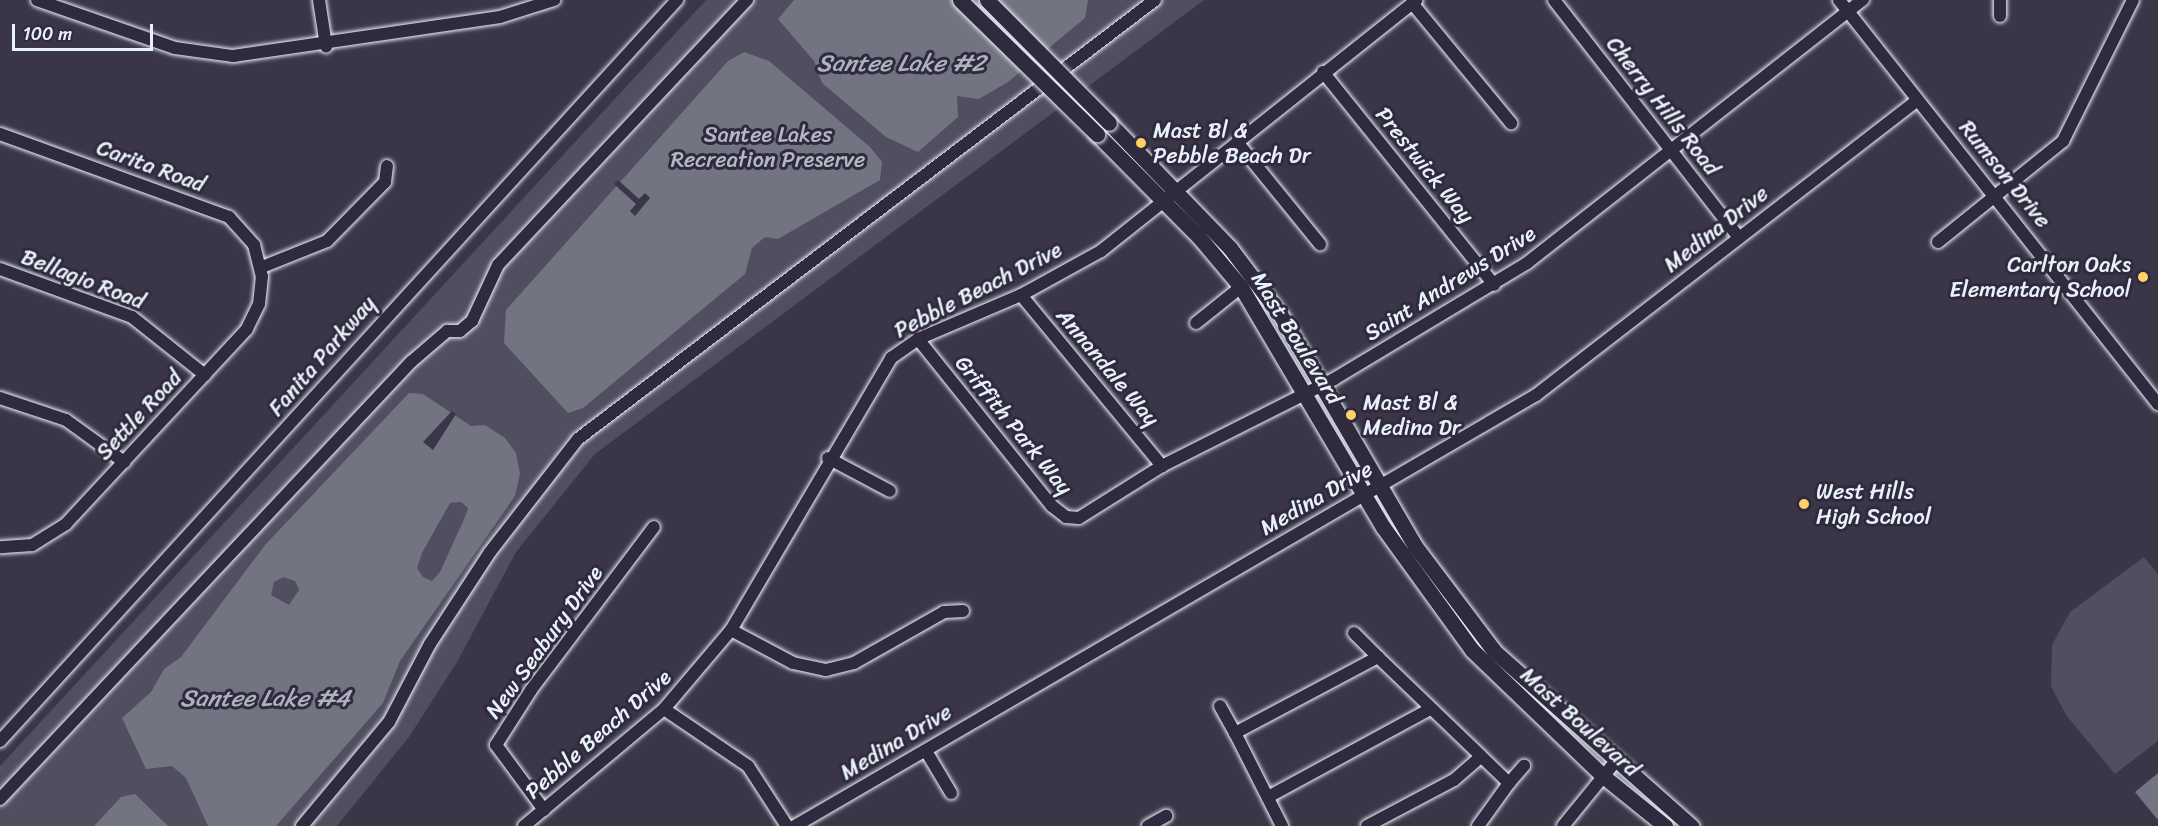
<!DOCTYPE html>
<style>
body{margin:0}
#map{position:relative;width:2158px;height:826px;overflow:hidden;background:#3a3648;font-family:Sriracha,sans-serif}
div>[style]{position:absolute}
.green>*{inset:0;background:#504e5f}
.water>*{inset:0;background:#737482}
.pier>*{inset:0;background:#3a3648}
.roads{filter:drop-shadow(0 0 2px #e8f1f8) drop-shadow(0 0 2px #e8f1f8)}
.minor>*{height:12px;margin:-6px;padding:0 6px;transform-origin:6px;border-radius:6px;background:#2f2a3d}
.major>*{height:15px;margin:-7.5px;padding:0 7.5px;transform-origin:7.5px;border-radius:7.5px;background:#2f2a3d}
.bridges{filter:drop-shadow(0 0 2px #e8f1f8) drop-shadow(0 0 2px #e8f1f8)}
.major-bridge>*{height:15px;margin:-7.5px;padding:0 7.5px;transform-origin:7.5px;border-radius:7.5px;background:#2f2a3d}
.dots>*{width:16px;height:16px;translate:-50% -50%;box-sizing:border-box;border:3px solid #2f2a3d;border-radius:50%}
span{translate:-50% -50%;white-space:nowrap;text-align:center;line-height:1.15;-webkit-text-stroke:6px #2f2a3d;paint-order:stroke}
.street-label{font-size:22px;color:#e8f1f8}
.poi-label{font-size:22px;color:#e8f1f8}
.left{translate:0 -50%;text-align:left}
.right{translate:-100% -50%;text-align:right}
.park-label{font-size:22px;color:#b3b8c2}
.water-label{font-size:24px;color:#aeb2bd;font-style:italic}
.scale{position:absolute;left:12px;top:24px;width:141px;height:27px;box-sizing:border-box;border:3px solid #e8f1f8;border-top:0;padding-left:8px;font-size:18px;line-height:21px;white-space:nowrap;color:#e8f1f8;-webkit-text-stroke:4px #2f2a3d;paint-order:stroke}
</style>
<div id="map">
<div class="green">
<div style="clip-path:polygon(706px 0,1204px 0,595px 454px,516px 552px,457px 662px,409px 737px,337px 826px,0 826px,0 766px)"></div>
<div style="clip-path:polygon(2144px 557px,2158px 574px,2158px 741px,2115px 774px,2066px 715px,2051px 686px,2052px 645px,2070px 612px)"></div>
</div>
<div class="water">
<div style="clip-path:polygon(794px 0,1088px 0,1085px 18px,1008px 82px,979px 99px,957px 96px,958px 117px,918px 152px,886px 137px,822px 83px,814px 61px,778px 19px)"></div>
<div style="clip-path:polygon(744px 52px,769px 61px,870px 147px,882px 162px,880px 180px,778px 239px,765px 237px,752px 248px,745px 274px,583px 408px,568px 413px,504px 343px,506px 310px,728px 61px)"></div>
<div style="clip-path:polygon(evenodd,409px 393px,423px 394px,471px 426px,485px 425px,505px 438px,516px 453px,520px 474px,515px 496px,400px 661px,383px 703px,276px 826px,208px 826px,186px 778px,172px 766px,146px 769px,122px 718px,151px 692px,164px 669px,181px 657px,265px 545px,409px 393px,461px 502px,468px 508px,465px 517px,440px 572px,432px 581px,423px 577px,417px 568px,422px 553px,450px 503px,461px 502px,409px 393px,283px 577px,295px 581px,299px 590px,289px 605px,271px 595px,274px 582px,283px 577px)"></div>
<div style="clip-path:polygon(2158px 773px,2158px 819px,2157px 819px,2135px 792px)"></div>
<div style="clip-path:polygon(135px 794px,168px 826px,94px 826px,121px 797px)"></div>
</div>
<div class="pier">
<div style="clip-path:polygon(618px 180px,639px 199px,645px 193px,650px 198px,635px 216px,630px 211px,636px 204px,614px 184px)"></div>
<div style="clip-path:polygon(452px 411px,456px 414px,433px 450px,423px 442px)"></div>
</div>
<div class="roads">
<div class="minor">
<div style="left:37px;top:0;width:146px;rotate:19.2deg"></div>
<div style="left:175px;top:48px;width:59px;rotate:7.9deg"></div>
<div style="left:233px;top:56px;width:270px;rotate:-8.3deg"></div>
<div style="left:500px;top:17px;width:57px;rotate:-17.5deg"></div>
<div style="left:319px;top:0;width:47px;rotate:81.3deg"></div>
<div style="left:1554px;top:0;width:301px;rotate:52.1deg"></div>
<div style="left:1839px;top:0;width:515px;rotate:51.71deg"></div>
<div style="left:2000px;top:0;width:16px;rotate:90deg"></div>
<div style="left:1412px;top:3px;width:156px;rotate:50.5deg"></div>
<div style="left:1323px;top:72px;width:273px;rotate:51.2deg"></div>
<div style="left:0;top:134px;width:244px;rotate:19.9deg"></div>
<div style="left:229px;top:217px;width:38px;rotate:48deg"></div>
<div style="left:254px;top:245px;width:32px;rotate:76deg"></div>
<div style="left:262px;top:276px;width:28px;rotate:96deg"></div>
<div style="left:259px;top:304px;width:28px;rotate:116deg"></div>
<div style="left:247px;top:329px;width:266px;rotate:132.9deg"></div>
<div style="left:66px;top:524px;width:40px;rotate:148deg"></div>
<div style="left:32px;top:545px;width:32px;rotate:176deg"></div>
<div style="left:1237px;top:142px;width:132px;rotate:50.9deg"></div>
<div style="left:1938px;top:242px;width:161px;rotate:-38.9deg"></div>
<div style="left:2063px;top:141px;width:157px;rotate:-63.6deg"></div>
<div style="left:262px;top:267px;width:70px;rotate:-21.8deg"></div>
<div style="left:327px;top:241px;width:83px;rotate:-45.5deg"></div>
<div style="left:385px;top:182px;width:16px;rotate:-83deg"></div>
<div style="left:0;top:269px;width:140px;rotate:20deg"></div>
<div style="left:132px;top:317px;width:93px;rotate:38.5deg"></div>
<div style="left:1021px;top:295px;width:222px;rotate:50.5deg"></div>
<div style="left:1196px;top:323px;width:58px;rotate:-38.7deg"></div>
<div style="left:918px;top:339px;width:214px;rotate:51.3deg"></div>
<div style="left:1052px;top:506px;width:18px;rotate:38deg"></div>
<div style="left:1066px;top:517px;width:13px;rotate:4deg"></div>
<div style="left:1079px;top:518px;width:98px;rotate:-32.1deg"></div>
<div style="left:1162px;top:466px;width:193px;rotate:-26.8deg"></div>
<div style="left:1334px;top:379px;width:225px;rotate:-31deg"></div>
<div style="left:1527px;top:263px;width:427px;rotate:-38.1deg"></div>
<div style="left:0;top:398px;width:70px;rotate:18.4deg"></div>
<div style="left:66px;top:420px;width:72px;rotate:35.9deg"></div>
<div style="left:828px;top:458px;width:70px;rotate:28deg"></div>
<div style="left:731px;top:630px;width:70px;rotate:28deg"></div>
<div style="left:793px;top:663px;width:34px;rotate:12deg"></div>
<div style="left:826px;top:670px;width:29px;rotate:-14deg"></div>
<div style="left:854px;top:663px;width:103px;rotate:-29.5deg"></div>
<div style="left:944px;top:612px;width:19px;rotate:-3deg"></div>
<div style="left:1354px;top:633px;width:34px;rotate:45deg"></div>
<div style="left:1220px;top:706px;width:31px;rotate:61deg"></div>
<div style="left:664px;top:709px;width:102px;rotate:34.2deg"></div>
<div style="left:748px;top:766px;width:72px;rotate:57deg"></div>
<div style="left:0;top:741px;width:1004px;rotate:-47.58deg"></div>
<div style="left:926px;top:751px;width:49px;rotate:59.2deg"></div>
<div style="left:1509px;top:783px;width:23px;rotate:-49deg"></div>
<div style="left:1268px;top:797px;width:184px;rotate:-28.5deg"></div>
<div style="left:0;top:799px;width:600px;rotate:-46.76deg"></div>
<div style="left:411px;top:362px;width:48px;rotate:-40.7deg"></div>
<div style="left:447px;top:331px;width:13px"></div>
<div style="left:460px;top:331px;width:16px;rotate:-40deg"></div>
<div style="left:472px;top:321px;width:62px;rotate:-65.1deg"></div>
<div style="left:498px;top:265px;width:364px;rotate:-46.8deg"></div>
<div style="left:544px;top:810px;width:81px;rotate:-126.4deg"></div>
<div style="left:496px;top:745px;width:65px;rotate:-57.5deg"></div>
<div style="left:531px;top:690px;width:204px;rotate:-53deg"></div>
<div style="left:302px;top:826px;width:136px;rotate:-50.1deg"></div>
<div style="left:389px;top:722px;width:88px;rotate:-62.3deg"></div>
<div style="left:430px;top:644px;width:110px;rotate:-56.9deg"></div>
<div style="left:490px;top:552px;width:143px;rotate:-52.1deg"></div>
<div style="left:578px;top:439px;width:725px;rotate:-37.27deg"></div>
<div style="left:524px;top:826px;width:182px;rotate:-39.9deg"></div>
<div style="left:664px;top:709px;width:104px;rotate:-49.7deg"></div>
<div style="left:731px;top:630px;width:316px;rotate:-59.5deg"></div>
<div style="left:891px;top:358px;width:33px;rotate:-35deg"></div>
<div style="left:918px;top:339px;width:112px;rotate:-23.1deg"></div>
<div style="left:1021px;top:295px;width:91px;rotate:-28.8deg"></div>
<div style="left:1101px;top:251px;width:403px;rotate:-38.5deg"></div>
<div style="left:795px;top:826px;width:857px;rotate:-30.18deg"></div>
<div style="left:1536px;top:395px;width:482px;rotate:-37.7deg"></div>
<div style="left:1148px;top:826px;width:21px;rotate:-29deg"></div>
<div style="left:1282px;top:826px;width:104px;rotate:-116.8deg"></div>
<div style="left:1235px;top:733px;width:162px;rotate:-28deg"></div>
<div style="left:1378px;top:657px;width:182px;rotate:43.9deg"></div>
<div style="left:1509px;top:783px;width:53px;rotate:125.8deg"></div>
<div style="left:1367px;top:826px;width:98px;rotate:-27.9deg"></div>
<div style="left:1454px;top:780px;width:35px;rotate:-41deg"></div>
<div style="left:1563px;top:826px;width:82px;rotate:-50.9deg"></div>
</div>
<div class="major">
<div style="left:1109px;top:123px;width:174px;rotate:45.9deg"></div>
<div style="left:1230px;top:248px;width:83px;rotate:52.9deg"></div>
<div style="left:1280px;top:314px;width:268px;rotate:59.8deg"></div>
<div style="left:1415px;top:546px;width:131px;rotate:53deg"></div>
<div style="left:1494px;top:651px;width:264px;rotate:41.6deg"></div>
<div style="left:1097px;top:134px;width:145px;rotate:45.3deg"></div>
<div style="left:1199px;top:237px;width:65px;rotate:50deg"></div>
<div style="left:1241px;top:287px;width:279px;rotate:59.4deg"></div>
<div style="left:1383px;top:527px;width:152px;rotate:54.1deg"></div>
<div style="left:1472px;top:650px;width:182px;rotate:43.9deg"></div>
<div style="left:1603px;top:776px;width:80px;rotate:38.9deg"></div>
</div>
</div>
<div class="bridges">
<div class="major-bridge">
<div style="left:960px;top:0;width:192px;rotate:44.4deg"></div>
<div style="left:987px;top:0;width:173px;rotate:45.2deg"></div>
</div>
</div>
<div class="dots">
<div style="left:1141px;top:143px;background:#ffd166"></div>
<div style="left:2143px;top:277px;background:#ffd166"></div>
<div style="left:1351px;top:415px;background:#ffd166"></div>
<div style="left:1804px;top:504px;background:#ffd166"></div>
</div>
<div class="street-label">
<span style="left:1663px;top:106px;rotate:52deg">Cherry Hills Road</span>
<span style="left:1425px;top:165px;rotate:51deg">Prestwick Way</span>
<span style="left:151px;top:166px;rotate:20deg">Carita Road</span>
<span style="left:2005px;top:174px;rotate:51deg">Rumson Drive</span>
<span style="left:1716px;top:229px;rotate:-38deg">Medina Drive</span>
<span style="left:83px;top:279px;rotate:21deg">Bellagio Road</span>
<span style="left:1450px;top:283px;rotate:-32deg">Saint Andrews Drive</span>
<span style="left:978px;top:290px;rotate:-27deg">Pebble Beach Drive</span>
<span style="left:1297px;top:338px;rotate:58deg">Mast Boulevard</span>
<span style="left:322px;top:356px;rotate:-49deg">Fanita Parkway</span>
<span style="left:1108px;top:367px;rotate:50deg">Annandale Way</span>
<span style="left:139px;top:415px;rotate:-47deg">Settle Road</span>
<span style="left:1014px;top:425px;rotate:51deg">Griffith Park Way</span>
<span style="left:1316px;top:498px;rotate:-30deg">Medina Drive</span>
<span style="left:544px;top:642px;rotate:-54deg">New Seabury Drive</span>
<span style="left:1580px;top:722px;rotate:42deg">Mast Boulevard</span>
<span style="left:598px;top:734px;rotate:-41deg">Pebble Beach Drive</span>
<span style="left:896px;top:742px;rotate:-31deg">Medina Drive</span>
</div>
<div class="poi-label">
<span class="left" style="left:1153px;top:143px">Mast Bl &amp;<br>Pebble Beach Dr</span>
<span class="right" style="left:2131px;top:277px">Carlton Oaks<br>Elementary School</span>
<span class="left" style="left:1363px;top:415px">Mast Bl &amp;<br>Medina Dr</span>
<span class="left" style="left:1816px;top:504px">West Hills<br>High School</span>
</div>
<div class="park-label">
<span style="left:768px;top:147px">Santee Lakes<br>Recreation Preserve</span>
</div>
<div class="water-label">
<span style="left:901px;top:64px">Santee Lake #2</span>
<span style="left:265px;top:699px">Santee Lake #4</span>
</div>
<div class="scale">100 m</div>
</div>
